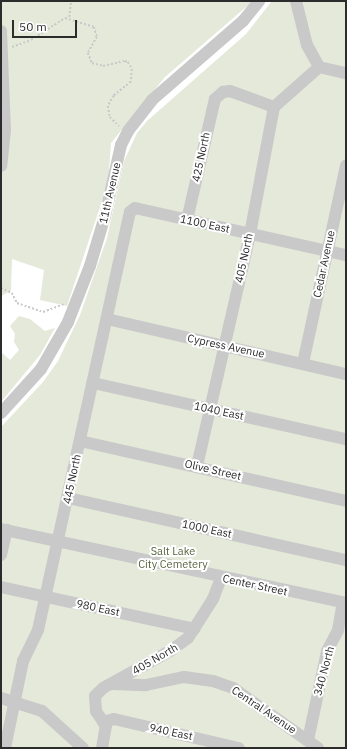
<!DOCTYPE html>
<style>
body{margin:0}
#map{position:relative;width:347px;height:749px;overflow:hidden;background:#fff;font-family:"IBM Plex Sans",sans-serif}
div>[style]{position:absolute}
.green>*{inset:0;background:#e4e9da}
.path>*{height:1.5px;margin-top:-0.75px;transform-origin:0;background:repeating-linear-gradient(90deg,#c9c9c9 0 2px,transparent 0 4px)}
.minor>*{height:12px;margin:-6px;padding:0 6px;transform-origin:6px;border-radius:6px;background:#c9c9c9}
span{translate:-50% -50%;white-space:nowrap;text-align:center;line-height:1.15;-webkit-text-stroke:4px #fff;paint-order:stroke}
.street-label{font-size:11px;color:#2c2c2c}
.park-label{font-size:11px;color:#56643c}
.frame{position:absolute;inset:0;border:2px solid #2c2c2c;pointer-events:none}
.scale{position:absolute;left:12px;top:20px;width:65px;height:18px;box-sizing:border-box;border:2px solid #2c2c2c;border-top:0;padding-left:5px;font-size:12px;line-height:14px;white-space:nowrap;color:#2c2c2c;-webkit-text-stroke:3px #fff;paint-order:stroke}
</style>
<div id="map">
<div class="green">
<div style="clip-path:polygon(1px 1px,253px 1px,165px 77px,111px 143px,108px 183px,67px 306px,40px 300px,44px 270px,12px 259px,11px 291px,1px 296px)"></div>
<div style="clip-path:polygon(272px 1px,346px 1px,346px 748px,1px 748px,1px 427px,43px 382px,58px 361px,80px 315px,107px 238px,124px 161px,137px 133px,147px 121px,246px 34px)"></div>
<div style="clip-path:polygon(19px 316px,30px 319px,45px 331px,55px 328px,40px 355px,1px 402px,1px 352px,10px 360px,19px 350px,14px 342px,15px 334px,10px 326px)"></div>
</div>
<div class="path">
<div style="left:69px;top:17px;width:16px;rotate:-83deg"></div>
<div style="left:12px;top:47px;width:20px;rotate:-20deg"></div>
<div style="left:31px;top:40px;width:40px;rotate:-32.9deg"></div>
<div style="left:65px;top:18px;width:30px;rotate:17deg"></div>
<div style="left:94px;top:27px;width:10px;rotate:73deg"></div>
<div style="left:97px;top:37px;width:18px;rotate:119deg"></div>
<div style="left:88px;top:53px;width:11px;rotate:68deg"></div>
<div style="left:92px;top:63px;width:11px;rotate:15deg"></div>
<div style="left:103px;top:66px;width:23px;rotate:-13deg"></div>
<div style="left:125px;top:61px;width:3px;rotate:18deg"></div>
<div style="left:128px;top:62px;width:8px;rotate:60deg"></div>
<div style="left:132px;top:69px;width:13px;rotate:94deg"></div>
<div style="left:131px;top:82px;width:22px;rotate:141deg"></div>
<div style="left:114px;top:96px;width:12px;rotate:121deg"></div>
<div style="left:108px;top:106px;width:11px;rotate:80deg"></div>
<div style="left:110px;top:117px;width:13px;rotate:45deg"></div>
<div style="left:1px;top:288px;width:12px;rotate:24deg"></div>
<div style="left:12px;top:293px;width:11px;rotate:63deg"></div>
<div style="left:17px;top:303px;width:28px;rotate:19deg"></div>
<div style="left:43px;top:312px;width:22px;rotate:-21deg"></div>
</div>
<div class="minor">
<div style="left:296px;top:1px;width:45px;rotate:76deg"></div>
<div style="left:307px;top:45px;width:25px;rotate:61deg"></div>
<div style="left:1px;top:31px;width:99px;rotate:87.7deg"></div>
<div style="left:5px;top:130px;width:36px;rotate:96deg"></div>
<div style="left:319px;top:67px;width:28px;rotate:13deg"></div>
<div style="left:187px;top:220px;width:124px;rotate:-77deg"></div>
<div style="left:215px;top:99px;width:11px;rotate:-41deg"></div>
<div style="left:223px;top:92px;width:7px;rotate:-8deg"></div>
<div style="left:230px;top:91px;width:47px;rotate:20deg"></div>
<div style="left:107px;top:319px;width:245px;rotate:13deg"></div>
<div style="left:303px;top:363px;width:202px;rotate:-77.7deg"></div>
<div style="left:93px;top:383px;width:259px;rotate:12.5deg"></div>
<div style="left:1px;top:413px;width:59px;rotate:-47.7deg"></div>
<div style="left:41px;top:369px;width:54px;rotate:-60.1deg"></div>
<div style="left:68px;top:322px;width:60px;rotate:-68.6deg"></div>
<div style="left:90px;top:266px;width:52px;rotate:-73.3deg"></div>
<div style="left:105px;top:216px;width:73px;rotate:-77.3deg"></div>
<div style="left:121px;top:145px;width:16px;rotate:-63deg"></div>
<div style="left:128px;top:131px;width:39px;rotate:-52deg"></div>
<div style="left:152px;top:100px;width:121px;rotate:-41deg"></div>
<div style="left:243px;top:21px;width:26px;rotate:-51deg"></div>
<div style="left:80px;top:441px;width:273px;rotate:12.7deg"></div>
<div style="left:197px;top:466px;width:238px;rotate:-77.1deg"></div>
<div style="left:250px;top:234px;width:129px;rotate:-79.3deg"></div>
<div style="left:274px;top:107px;width:60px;rotate:-41.6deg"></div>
<div style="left:68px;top:498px;width:285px;rotate:12.6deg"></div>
<div style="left:1px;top:529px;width:353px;rotate:12.1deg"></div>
<div style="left:1px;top:555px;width:26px;rotate:-77deg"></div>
<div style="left:1px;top:587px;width:198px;rotate:12.2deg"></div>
<div style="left:112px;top:684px;width:34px;rotate:2deg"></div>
<div style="left:146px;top:685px;width:39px;rotate:-12deg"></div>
<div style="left:184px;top:677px;width:29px;rotate:8deg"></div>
<div style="left:213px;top:681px;width:21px;rotate:19deg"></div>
<div style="left:233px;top:688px;width:104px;rotate:35.2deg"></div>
<div style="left:1px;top:698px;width:43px;rotate:17.6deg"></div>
<div style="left:42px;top:711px;width:55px;rotate:42.1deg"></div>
<div style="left:103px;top:722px;width:11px;rotate:-15deg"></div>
<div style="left:114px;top:719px;width:128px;rotate:13.1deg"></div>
<div style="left:308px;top:740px;width:91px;rotate:-77.9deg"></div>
<div style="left:327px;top:651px;width:24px;rotate:-62deg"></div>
<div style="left:338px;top:630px;width:27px;rotate:-80deg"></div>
<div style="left:5px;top:748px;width:89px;rotate:-78.3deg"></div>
<div style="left:23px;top:661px;width:34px;rotate:-64deg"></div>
<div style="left:38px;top:630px;width:428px;rotate:-77.6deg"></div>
<div style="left:130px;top:212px;width:6px;rotate:-39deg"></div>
<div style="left:135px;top:208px;width:216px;rotate:12.6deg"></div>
<div style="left:102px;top:748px;width:22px;rotate:-80deg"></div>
<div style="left:106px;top:726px;width:18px;rotate:-124deg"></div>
<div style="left:96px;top:711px;width:15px;rotate:-94deg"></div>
<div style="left:95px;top:696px;width:11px;rotate:-45deg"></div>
<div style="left:103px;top:688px;width:77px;rotate:-28.9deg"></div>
<div style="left:170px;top:651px;width:22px;rotate:-36deg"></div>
<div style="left:188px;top:638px;width:46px;rotate:-57.3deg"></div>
<div style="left:213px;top:599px;width:22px;rotate:-69deg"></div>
</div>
<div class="street-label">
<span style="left:201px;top:157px;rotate:-78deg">425 North</span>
<span style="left:110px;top:193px;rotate:-77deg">11th Avenue</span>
<span style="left:205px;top:224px;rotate:12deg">1100 East</span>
<span style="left:244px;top:258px;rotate:-78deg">405 North</span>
<span style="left:324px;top:264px;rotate:-78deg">Cedar Avenue</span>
<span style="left:226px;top:346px;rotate:12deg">Cypress Avenue</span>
<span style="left:219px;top:411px;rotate:12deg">1040 East</span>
<span style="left:213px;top:470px;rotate:13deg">Olive Street</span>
<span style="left:72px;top:479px;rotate:-78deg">445 North</span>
<span style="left:207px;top:529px;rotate:12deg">1000 East</span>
<span style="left:255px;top:585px;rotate:12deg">Center Street</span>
<span style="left:98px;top:608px;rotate:12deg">980 East</span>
<span style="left:155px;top:659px;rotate:-30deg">405 North</span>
<span style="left:324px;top:671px;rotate:-75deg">340 North</span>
<span style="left:264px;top:710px;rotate:34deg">Central Avenue</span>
<span style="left:171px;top:732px;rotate:12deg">940 East</span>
</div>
<div class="park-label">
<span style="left:173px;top:558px">Salt Lake<br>City Cemetery</span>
</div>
<div class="frame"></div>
<div class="scale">50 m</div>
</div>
